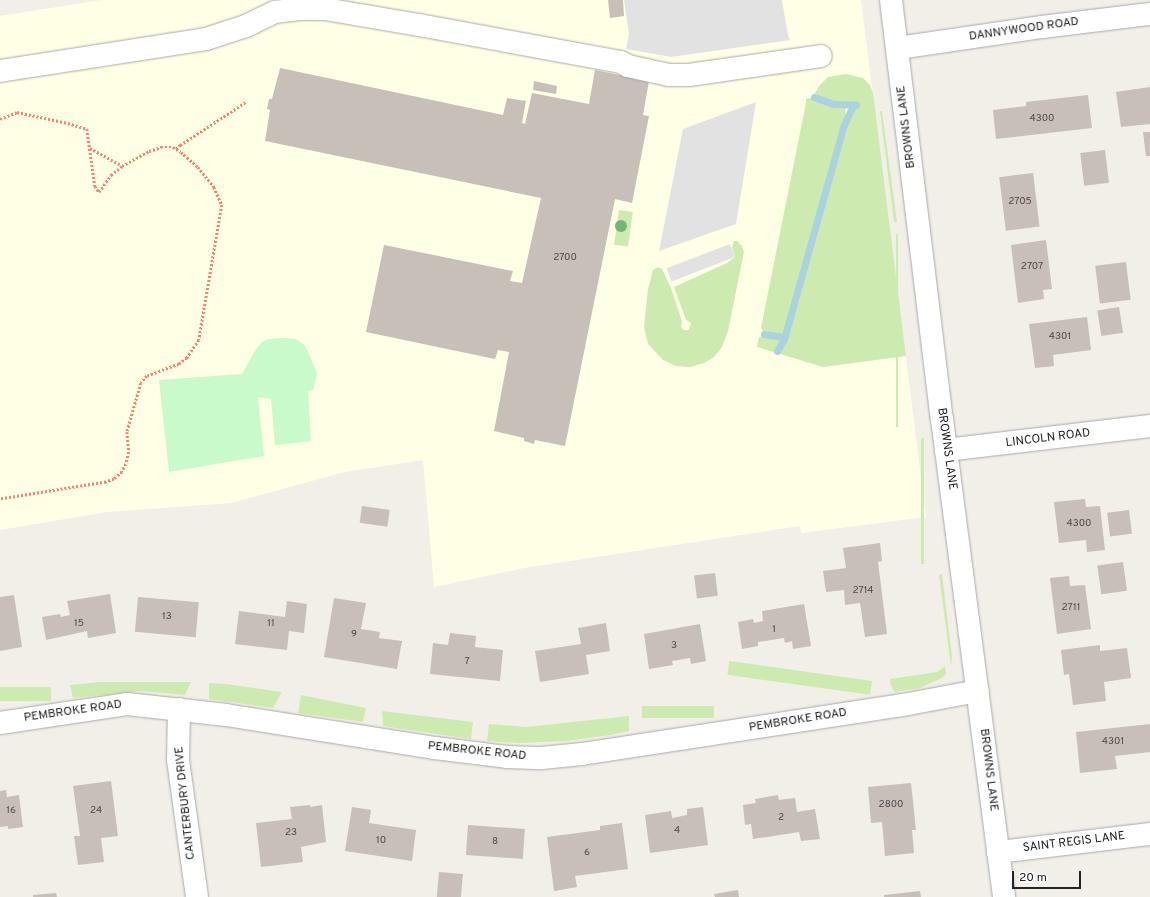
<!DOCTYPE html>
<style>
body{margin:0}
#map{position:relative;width:1150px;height:897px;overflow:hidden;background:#f2efe9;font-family:Overpass,sans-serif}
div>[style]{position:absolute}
.education>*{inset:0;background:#ffffe5}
.grass>*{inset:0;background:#cdebb0;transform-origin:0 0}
.park>*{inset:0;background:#c8facc}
.parking>*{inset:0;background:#e2e2e2;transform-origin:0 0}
.stream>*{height:7px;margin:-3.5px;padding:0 3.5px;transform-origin:3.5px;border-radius:3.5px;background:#aad3df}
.building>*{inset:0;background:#c7bfb8;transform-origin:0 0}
.path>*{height:2.5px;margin-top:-1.25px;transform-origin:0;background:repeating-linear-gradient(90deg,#fa8072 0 2px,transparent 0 4px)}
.roads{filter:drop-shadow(0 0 1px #a9a9a9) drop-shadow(0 0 1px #a9a9a9)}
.minor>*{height:22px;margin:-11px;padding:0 11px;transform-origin:11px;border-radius:11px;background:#fff}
.trees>*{width:12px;height:12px;margin:-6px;border-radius:50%;background:#74b475}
span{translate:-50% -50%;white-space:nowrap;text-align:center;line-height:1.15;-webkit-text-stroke:3.5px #fff;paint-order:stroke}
.number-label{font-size:10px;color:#4b4948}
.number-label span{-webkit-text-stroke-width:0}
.street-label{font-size:12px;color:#222}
.scale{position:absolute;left:1012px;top:871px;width:69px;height:18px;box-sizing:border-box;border:2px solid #222;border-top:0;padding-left:5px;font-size:12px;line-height:14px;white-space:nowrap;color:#222;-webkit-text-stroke:3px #fff;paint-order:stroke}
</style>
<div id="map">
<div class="education">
<div style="clip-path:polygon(101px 0,861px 0,926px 517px,801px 533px,800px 526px,524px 568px,434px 587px,423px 460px,345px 472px,231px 503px,107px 512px,0 530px,0 16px)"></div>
</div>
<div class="grass">
<div style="clip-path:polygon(846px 74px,863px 78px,870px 85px,873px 93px,906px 356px,823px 367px,757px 347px,759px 337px,766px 335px,778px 337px,782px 340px,775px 349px,777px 352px,781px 352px,844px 132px,854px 108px,857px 106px,856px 103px,836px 103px,814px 95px,819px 86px,828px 77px)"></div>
<div style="clip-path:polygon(810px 98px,835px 107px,845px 108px,846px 116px,840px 129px,783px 335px,765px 333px,761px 328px,806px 103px,806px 99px)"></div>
<div style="clip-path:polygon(880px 111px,882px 111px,897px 222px,894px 222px)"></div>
<div style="left:619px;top:210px;width:14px;height:35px;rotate:8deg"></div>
<div style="left:896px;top:234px;width:2px;height:193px"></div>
<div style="clip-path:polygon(734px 241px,737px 241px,742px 246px,744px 252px,728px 331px,722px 347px,714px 357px,704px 363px,690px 367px,676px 366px,663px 360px,648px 344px,644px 327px,648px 289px,653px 270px,658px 267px,662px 269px,671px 288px,682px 321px,681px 327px,684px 330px,689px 330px,691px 323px,686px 320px,674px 287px,727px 263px,735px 257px,732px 247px)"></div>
<div style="left:921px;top:438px;width:3px;height:126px"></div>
<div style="clip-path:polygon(942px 574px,952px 657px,951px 666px,939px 575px)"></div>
<div style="clip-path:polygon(945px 666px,946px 674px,942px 678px,920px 688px,894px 692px,890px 683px,890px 679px,937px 672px)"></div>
<div style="left:872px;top:681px;width:14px;height:144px;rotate:98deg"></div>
<div style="clip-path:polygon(100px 682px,191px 682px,185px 695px,141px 691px,73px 698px,70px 685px)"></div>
<div style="clip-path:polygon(209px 683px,226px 684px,282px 692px,273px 708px,209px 699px)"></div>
<div style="left:51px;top:687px;width:14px;height:52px;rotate:90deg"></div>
<div style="clip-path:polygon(301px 695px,366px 708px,363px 722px,298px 713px)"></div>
<div style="left:714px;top:706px;width:12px;height:72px;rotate:90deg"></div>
<div style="clip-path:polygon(382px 711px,473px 722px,471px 739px,383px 726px)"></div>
<div style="clip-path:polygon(629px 716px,629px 731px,611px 735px,566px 741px,520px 743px,487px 741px,489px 724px,526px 727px)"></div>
</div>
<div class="park">
<div style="clip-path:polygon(284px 338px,296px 339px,305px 345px,317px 373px,313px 390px,308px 391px,311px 441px,275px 445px,271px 399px,258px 397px,264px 456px,169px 472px,159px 380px,242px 374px,256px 349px,262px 342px,269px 339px)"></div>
</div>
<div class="parking">
<div style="clip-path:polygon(624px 0,782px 0,788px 35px,790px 40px,671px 57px,626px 49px,629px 34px)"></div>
<div style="clip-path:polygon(756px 102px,736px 224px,659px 251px,683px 129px)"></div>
<div style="left:730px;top:244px;width:14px;height:68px;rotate:69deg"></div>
</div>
<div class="stream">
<div style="left:814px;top:97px;width:20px;rotate:20deg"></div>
<div style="left:833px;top:104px;width:23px;rotate:2deg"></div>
<div style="left:764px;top:334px;width:18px;rotate:9deg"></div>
<div style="left:777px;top:351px;width:14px;rotate:-60deg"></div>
<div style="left:784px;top:339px;width:220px;rotate:-74.4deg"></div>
<div style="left:843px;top:127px;width:23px;rotate:-65deg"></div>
</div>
<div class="building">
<div style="clip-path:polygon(608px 0,623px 0,624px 16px,610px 18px)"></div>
<div style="clip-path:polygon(280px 68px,503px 115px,507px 98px,526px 101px,522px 123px,525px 124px,532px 93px,589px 104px,595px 70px,649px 81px,643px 115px,649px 116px,632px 203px,615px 199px,565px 446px,535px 440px,534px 444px,524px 441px,524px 438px,494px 431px,509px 352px,498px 350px,495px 359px,366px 332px,384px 245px,513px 271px,510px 281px,522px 283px,541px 198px,265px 141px,270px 110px,267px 109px,269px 99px,272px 99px)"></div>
<div style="clip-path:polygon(534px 81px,557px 86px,556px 94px,533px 90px)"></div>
<div style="clip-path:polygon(1150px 87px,1150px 124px,1121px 127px,1116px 92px)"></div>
<div style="clip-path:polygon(1088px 95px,1092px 128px,996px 139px,993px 110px,1026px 106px,1026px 102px)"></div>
<div style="clip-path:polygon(1143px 132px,1150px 132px,1150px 156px,1146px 156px)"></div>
<div style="left:1105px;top:150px;width:33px;height:25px;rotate:83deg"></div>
<div style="left:1033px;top:173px;width:54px;height:34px;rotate:83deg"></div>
<div style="clip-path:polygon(1046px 240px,1052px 289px,1043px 290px,1044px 299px,1018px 303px,1011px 245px)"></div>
<div style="left:1126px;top:262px;width:38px;height:31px;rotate:83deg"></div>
<div style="left:1119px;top:307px;width:26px;height:22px;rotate:81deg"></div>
<div style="clip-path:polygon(1087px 317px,1091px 350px,1053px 355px,1054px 366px,1035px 368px,1029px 324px)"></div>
<div style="clip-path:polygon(1085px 499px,1086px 507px,1100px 506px,1105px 550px,1087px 552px,1086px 540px,1059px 543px,1054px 502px)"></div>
<div style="left:362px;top:506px;width:28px;height:17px;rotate:8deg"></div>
<div style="left:1129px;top:510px;width:24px;height:22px;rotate:83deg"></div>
<div style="clip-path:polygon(880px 543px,882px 561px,878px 562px,887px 634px,865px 637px,860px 603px,845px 605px,844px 590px,826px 592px,823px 571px,846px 568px,843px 548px)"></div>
<div style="left:1123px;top:562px;width:29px;height:26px;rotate:82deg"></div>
<div style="left:715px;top:573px;width:23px;height:21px;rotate:83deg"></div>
<div style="clip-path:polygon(1069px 576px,1070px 586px,1085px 585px,1091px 629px,1057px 634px,1050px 578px)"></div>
<div style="clip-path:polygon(110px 594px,116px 633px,88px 638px,87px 631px,46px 640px,42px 617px,60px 614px,61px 617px,70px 615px,67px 601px)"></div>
<div style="clip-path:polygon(14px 595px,22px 647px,0 651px,0 597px)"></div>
<div style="left:138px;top:597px;width:61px;height:35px;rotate:5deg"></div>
<div style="clip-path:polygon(334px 598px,366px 603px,361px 629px,380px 632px,379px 638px,402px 641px,397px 669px,324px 657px)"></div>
<div style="clip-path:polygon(287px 601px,307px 604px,304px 633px,289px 631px,287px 650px,235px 644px,239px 611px,285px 617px)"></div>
<div style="clip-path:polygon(804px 604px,811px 646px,793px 649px,792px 641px,785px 643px,784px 638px,758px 642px,758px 646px,742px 649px,738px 622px,753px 619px,754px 623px,763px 621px,762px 611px)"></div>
<div style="clip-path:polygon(606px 623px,610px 651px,586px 655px,589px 674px,540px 682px,535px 651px,581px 644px,578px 628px)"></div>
<div style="clip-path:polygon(700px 624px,706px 661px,691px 664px,690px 658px,672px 661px,673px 665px,649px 669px,644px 634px)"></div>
<div style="clip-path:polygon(450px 633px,476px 636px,475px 647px,503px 650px,500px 681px,430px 674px,433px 643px,448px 645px)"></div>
<div style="clip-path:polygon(1100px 645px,1100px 651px,1127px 648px,1131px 678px,1104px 682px,1106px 701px,1073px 705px,1069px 674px,1064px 675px,1061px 650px)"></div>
<div style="clip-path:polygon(1150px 724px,1150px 752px,1115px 756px,1117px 769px,1080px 773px,1076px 732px)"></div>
<div style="clip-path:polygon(111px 781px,118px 836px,101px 838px,104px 862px,78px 865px,74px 836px,80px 836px,73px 786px)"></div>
<div style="clip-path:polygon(911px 783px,916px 830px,912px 830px,914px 853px,885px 856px,882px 822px,871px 823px,868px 787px)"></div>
<div style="clip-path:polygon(6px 790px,7px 797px,19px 795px,23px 827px,8px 829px,8px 826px,0 827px,0 791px)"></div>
<div style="clip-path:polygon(778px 795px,779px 800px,795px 798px,797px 812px,815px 809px,820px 839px,801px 841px,799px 832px,753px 839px,751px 824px,745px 825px,743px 805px,756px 803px,755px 799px)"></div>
<div style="clip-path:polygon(310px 805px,310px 807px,322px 805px,326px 842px,301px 847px,303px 862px,261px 867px,256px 823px,292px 819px,290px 807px)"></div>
<div style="clip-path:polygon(352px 807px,371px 810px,369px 823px,416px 830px,412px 861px,345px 851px)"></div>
<div style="clip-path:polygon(703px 807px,708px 845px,650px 853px,645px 815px,671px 811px,672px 818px,687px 815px,687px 809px)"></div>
<div style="clip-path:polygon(622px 823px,628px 869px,575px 876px,577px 887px,554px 891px,547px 837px,600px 830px,600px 826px)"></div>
<div style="left:468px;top:825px;width:57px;height:30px;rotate:4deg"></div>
<div style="left:439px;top:872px;width:24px;height:25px;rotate:5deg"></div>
<div style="clip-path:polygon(738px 890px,739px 897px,715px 897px,714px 894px)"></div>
<div style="clip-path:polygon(920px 891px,921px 897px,884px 897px,884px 895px)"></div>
<div style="clip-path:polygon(56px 893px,57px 897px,33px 897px,33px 895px)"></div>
</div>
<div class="path">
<div style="left:0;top:119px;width:18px;rotate:-22deg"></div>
<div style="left:17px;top:112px;width:52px;rotate:12.2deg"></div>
<div style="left:68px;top:123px;width:20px;rotate:18deg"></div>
<div style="left:87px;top:129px;width:58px;rotate:82deg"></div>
<div style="left:95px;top:186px;width:7px;rotate:56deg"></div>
<div style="left:99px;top:192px;width:21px;rotate:-55deg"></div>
<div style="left:111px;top:175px;width:14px;rotate:-39deg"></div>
<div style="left:122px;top:166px;width:31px;rotate:-29deg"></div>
<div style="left:149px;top:151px;width:13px;rotate:-18deg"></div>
<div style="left:161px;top:147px;width:12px"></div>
<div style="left:173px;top:147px;width:9px;rotate:32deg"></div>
<div style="left:181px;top:152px;width:23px;rotate:41deg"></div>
<div style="left:198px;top:167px;width:26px;rotate:51deg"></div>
<div style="left:214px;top:187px;width:20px;rotate:66deg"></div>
<div style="left:222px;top:205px;width:137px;rotate:99.7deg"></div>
<div style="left:199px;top:340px;width:22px;rotate:124deg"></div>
<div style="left:187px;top:358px;width:10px;rotate:143deg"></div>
<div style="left:179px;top:364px;width:34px;rotate:159deg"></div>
<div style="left:147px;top:376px;width:9px;rotate:131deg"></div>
<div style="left:141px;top:383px;width:51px;rotate:105.9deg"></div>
<div style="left:127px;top:432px;width:20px;rotate:84deg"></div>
<div style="left:129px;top:452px;width:12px;rotate:104deg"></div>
<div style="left:126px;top:464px;width:9px;rotate:117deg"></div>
<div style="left:122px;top:472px;width:11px;rotate:139deg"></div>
<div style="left:114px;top:479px;width:9px;rotate:159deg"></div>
<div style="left:106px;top:482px;width:107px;rotate:170.9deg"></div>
<div style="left:90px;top:148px;width:37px;rotate:29deg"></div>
<div style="left:176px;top:149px;width:6px;rotate:-45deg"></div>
<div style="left:180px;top:145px;width:79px;rotate:-33.1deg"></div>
</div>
<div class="roads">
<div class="minor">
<div style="left:891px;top:0;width:422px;rotate:83.1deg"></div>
<div style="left:942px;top:419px;width:482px;rotate:82.6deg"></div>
<div style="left:898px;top:48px;width:146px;rotate:-8.3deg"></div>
<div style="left:1042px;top:27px;width:109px;rotate:-6.9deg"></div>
<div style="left:0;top:71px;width:208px;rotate:-8.8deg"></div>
<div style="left:206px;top:39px;width:42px;rotate:-18deg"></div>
<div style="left:246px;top:26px;width:32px;rotate:-26deg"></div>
<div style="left:275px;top:12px;width:24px;rotate:-7deg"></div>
<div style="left:299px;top:9px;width:26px"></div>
<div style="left:325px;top:9px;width:95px;rotate:9.7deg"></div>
<div style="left:419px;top:25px;width:205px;rotate:10.4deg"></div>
<div style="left:621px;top:62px;width:8px;rotate:30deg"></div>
<div style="left:628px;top:66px;width:42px;rotate:12.4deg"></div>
<div style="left:669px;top:75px;width:20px"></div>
<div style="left:689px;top:75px;width:133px;rotate:-8.2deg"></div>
<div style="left:946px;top:450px;width:205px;rotate:-6.7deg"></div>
<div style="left:179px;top:709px;width:51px;rotate:91.1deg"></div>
<div style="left:178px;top:760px;width:138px;rotate:82.1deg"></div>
<div style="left:0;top:723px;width:128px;rotate:-8.5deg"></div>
<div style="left:127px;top:704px;width:100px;rotate:6.3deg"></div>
<div style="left:226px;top:715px;width:212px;rotate:9deg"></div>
<div style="left:435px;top:748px;width:73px;rotate:7.1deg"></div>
<div style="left:507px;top:757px;width:35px;rotate:2deg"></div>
<div style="left:542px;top:758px;width:40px;rotate:-5.7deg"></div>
<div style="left:582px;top:754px;width:325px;rotate:-8.7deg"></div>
<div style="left:903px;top:705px;width:76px;rotate:-10.6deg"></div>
<div style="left:998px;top:852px;width:153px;rotate:-6.8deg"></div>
</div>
</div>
<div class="trees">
<div style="left:621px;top:226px"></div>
</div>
<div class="number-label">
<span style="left:1042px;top:119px">4300</span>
<span style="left:1020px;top:202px">2705</span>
<span style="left:565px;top:258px">2700</span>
<span style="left:1032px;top:267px">2707</span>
<span style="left:1060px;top:337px">4301</span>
<span style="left:1079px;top:524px">4300</span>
<span style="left:863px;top:591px">2714</span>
<span style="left:1071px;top:608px">2711</span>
<span style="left:167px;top:617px">13</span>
<span style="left:79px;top:624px">15</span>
<span style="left:271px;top:624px">11</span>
<span style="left:774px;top:630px">1</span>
<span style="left:354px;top:635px">9</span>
<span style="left:674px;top:646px">3</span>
<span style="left:467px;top:662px">7</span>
<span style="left:1113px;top:742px">4301</span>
<span style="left:891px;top:805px">2800</span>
<span style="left:11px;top:811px">16</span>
<span style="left:96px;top:811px">24</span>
<span style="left:781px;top:818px">2</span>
<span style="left:677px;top:831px">4</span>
<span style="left:291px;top:833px">23</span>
<span style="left:381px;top:841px">10</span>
<span style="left:495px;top:842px">8</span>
<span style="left:587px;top:853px">6</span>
</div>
<div class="street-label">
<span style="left:1024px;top:30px;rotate:-8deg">DANNYWOOD ROAD</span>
<span style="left:907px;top:127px;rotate:-97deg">BROWNS LANE</span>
<span style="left:1048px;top:439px;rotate:-7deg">LINCOLN ROAD</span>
<span style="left:946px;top:449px;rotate:82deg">BROWNS LANE</span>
<span style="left:73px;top:712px;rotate:-8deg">PEMBROKE ROAD</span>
<span style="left:798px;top:721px;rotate:-9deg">PEMBROKE ROAD</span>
<span style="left:477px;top:752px;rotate:6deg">PEMBROKE ROAD</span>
<span style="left:988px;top:770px;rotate:83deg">BROWNS LANE</span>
<span style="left:186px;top:803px;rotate:-96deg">CANTERBURY DRIVE</span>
<span style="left:1074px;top:843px;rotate:-7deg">SAINT REGIS LANE</span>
</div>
<div class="scale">20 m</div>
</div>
